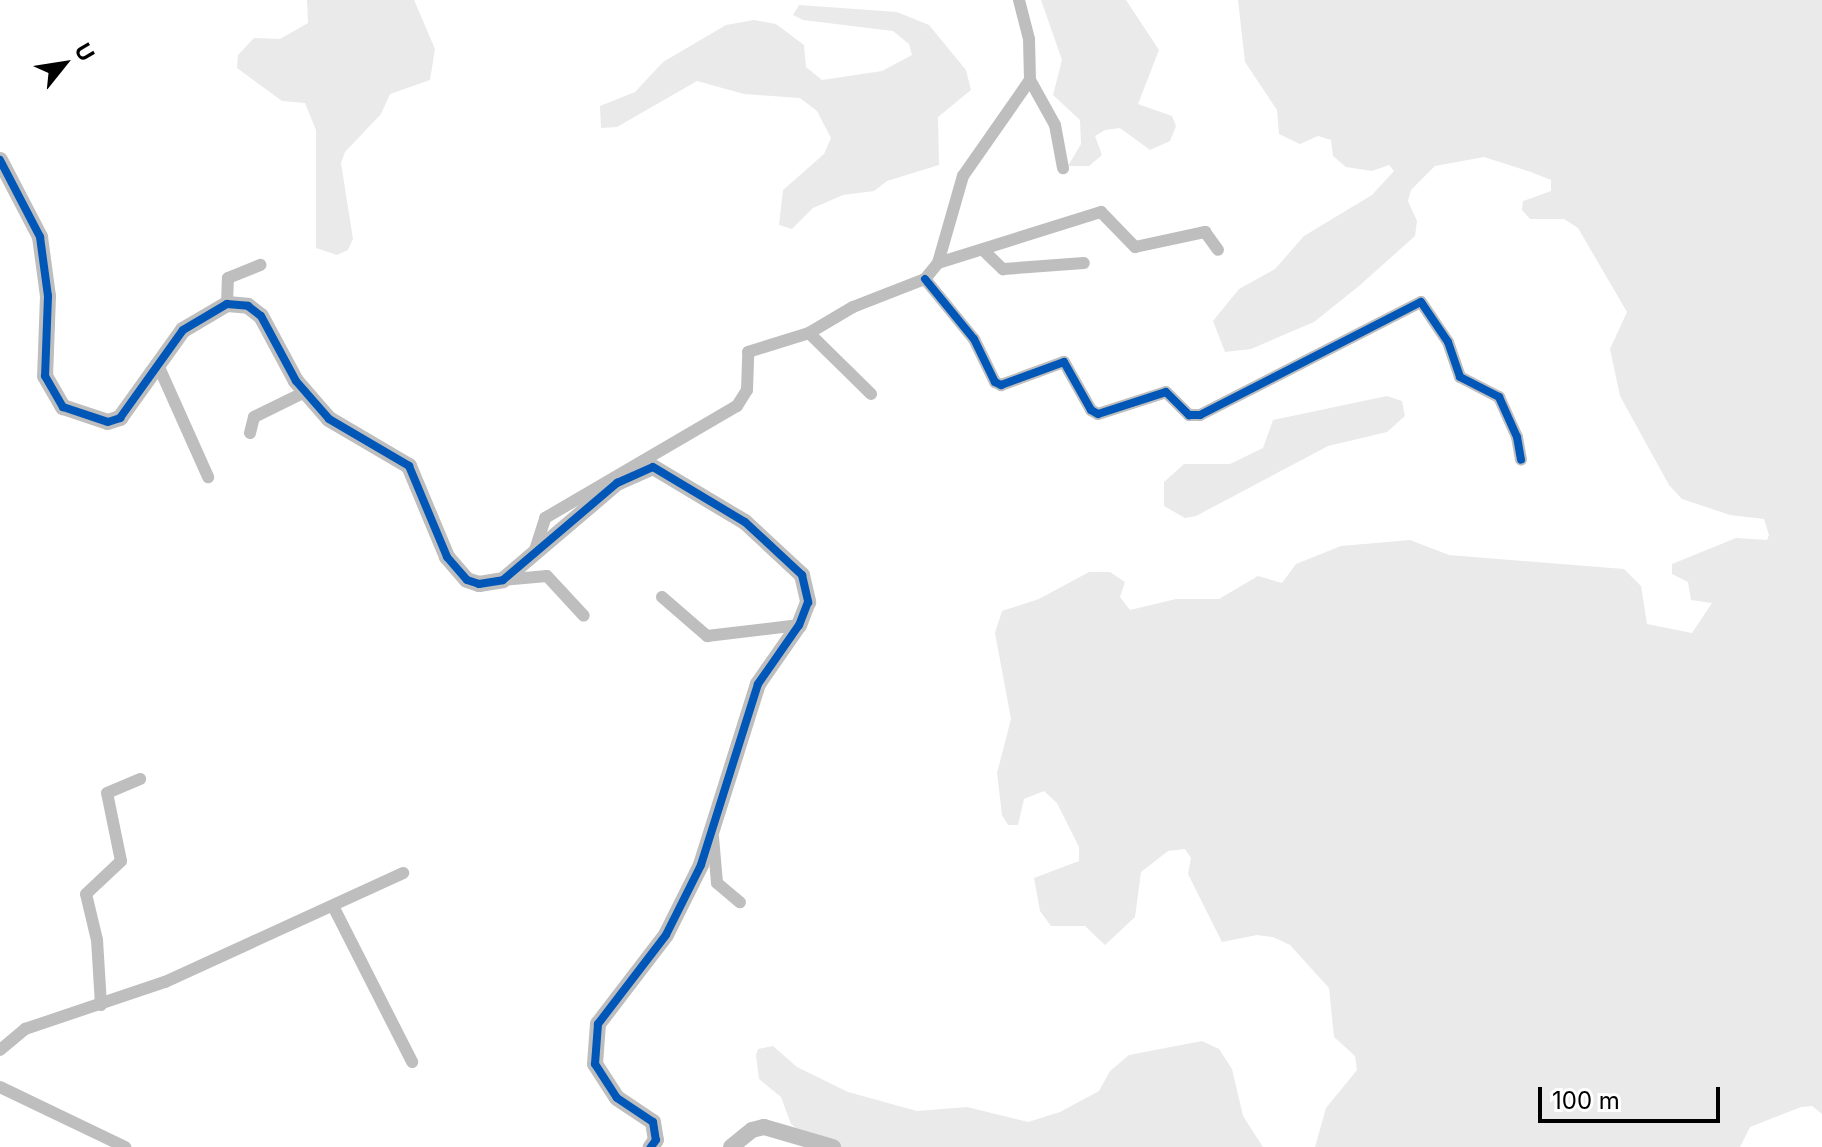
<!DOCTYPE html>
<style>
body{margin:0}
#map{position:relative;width:1822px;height:1147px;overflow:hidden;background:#fff;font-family:Inter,sans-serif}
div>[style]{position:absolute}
.green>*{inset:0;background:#eaeaea}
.minor>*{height:12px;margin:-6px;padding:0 6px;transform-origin:6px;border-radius:6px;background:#bebebe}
.tertiary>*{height:16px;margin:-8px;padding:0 8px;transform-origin:8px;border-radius:8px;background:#bebebe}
.cycleway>*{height:8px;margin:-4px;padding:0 4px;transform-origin:4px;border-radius:4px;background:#0057b8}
span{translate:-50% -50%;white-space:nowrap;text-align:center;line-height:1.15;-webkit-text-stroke:8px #fff;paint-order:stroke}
.north{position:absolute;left:24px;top:24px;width:80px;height:80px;-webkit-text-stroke:6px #fff;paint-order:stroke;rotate:60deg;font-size:22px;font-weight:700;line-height:32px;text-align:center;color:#000}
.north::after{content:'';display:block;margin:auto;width:28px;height:36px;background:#000;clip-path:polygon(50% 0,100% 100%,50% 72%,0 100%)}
.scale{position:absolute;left:1538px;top:1087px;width:182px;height:36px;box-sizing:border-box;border:4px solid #000;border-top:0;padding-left:10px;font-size:24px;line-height:28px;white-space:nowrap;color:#000;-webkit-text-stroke:6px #fff;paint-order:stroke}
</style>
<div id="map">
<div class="green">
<div style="clip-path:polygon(307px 0,414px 0,435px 49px,430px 80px,390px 94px,381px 114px,345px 152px,341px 163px,353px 239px,348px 250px,337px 255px,316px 248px,316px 130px,305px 103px,282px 101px,237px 68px,238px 55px,254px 38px,280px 39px,308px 23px)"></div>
<div style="clip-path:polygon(1041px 0,1126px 0,1159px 50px,1138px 104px,1172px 116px,1176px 126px,1170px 141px,1150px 150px,1120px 128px,1105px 130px,1095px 136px,1102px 155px,1089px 166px,1068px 166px,1081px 144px,1080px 120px,1053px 95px,1062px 60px)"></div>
<div style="clip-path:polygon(1238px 0,1822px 0,1822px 1114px,1812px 1106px,1801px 1107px,1750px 1127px,1740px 1147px,1315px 1147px,1326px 1108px,1357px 1070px,1355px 1056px,1334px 1037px,1329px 988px,1290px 945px,1273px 937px,1257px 935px,1222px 942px,1188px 874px,1191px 858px,1185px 849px,1168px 851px,1141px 872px,1135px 917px,1105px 945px,1085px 926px,1051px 926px,1040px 911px,1034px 878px,1079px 861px,1079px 847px,1057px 803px,1044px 791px,1024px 799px,1018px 825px,1008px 825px,1002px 815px,997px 773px,1011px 719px,995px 633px,1002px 611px,1039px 599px,1089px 572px,1110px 572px,1125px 582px,1120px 597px,1130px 610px,1176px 599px,1219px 599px,1258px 576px,1282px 583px,1296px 564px,1341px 546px,1410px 540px,1449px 555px,1624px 569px,1641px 586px,1647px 624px,1692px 633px,1712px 603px,1691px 600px,1688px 582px,1672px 574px,1672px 564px,1736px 538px,1767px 540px,1769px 535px,1764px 519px,1730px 515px,1682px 499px,1669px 485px,1620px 396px,1610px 349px,1627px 312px,1578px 228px,1564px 219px,1530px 219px,1522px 210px,1523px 201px,1551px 191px,1551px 180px,1531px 172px,1484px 157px,1435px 166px,1411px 190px,1408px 201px,1417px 221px,1415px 236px,1359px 286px,1314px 322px,1251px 349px,1225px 352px,1213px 321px,1239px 289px,1275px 269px,1304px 236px,1372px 195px,1394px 171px,1389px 165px,1372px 171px,1346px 167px,1333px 156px,1331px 140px,1318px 136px,1300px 144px,1279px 134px,1277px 110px,1245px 62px)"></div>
<div style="clip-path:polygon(799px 5px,897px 12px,929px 25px,966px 70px,971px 90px,938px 117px,939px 165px,887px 181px,874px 191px,843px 195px,813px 208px,792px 229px,779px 225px,783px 190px,824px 154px,831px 138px,817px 111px,800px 98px,744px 94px,697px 81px,617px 127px,601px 128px,600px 106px,635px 92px,663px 62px,726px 25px,754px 20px,776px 24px,804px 45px,806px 67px,822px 80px,882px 71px,912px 55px,909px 44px,893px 31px,803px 20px,793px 15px)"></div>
<div style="clip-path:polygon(1387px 396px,1402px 401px,1405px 416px,1387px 432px,1328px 446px,1196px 516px,1185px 518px,1164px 506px,1164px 482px,1184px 464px,1230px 464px,1263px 448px,1273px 420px)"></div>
<div style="clip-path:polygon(1202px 1041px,1219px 1049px,1232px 1069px,1243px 1116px,1263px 1147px,818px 1147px,791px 1124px,781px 1097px,759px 1079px,756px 1055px,758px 1049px,773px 1046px,797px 1067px,848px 1092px,917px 1111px,967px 1107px,1028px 1122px,1060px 1112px,1099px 1091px,1110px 1071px,1129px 1055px)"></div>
</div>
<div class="minor">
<div style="left:1030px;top:80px;width:51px;rotate:60.9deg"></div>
<div style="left:1055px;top:125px;width:44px;rotate:79.5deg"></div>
<div style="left:983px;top:250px;width:28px;rotate:44deg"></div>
<div style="left:1003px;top:269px;width:81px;rotate:-4.2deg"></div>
<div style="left:938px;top:263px;width:171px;rotate:-17.4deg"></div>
<div style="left:1101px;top:212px;width:49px;rotate:45.8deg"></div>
<div style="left:1135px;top:247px;width:72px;rotate:-12.1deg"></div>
<div style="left:1205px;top:232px;width:22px;rotate:54deg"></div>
<div style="left:925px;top:279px;width:77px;rotate:50.8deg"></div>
<div style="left:974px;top:339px;width:48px;rotate:64deg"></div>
<div style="left:995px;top:382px;width:7px;rotate:27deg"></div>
<div style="left:1001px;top:385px;width:67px;rotate:-20.1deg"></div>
<div style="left:1064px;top:362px;width:55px;rotate:60.6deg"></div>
<div style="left:1091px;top:410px;width:8px;rotate:30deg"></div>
<div style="left:1098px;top:414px;width:71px;rotate:-17.9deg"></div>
<div style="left:1166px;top:392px;width:33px;rotate:45deg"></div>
<div style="left:1189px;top:415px;width:11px"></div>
<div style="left:1200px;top:415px;width:248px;rotate:-27.1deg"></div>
<div style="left:1421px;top:302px;width:48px;rotate:56deg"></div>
<div style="left:1448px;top:342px;width:37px;rotate:71deg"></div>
<div style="left:1460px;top:377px;width:44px;rotate:27.1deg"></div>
<div style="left:1499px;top:397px;width:44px;rotate:65.8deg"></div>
<div style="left:1517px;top:437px;width:23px;rotate:80deg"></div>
<div style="left:227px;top:304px;width:26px;rotate:-88deg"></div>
<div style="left:228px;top:278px;width:35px;rotate:-22deg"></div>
<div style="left:809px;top:333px;width:51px;rotate:-30.6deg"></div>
<div style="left:853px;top:307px;width:77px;rotate:-21.3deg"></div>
<div style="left:925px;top:279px;width:21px;rotate:-51deg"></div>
<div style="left:938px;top:263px;width:91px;rotate:-74deg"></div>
<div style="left:963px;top:176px;width:117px;rotate:-55.1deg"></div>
<div style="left:1030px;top:80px;width:41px;rotate:-91.4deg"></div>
<div style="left:1029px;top:39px;width:40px;rotate:-104.4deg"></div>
<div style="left:158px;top:365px;width:123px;rotate:65.9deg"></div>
<div style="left:250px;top:433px;width:16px;rotate:-76deg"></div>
<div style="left:254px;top:417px;width:57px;rotate:-26.1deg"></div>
<div style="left:533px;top:556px;width:40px;rotate:-72deg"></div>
<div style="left:545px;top:518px;width:222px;rotate:-30.3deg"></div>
<div style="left:737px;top:406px;width:19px;rotate:-58deg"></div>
<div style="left:747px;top:390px;width:38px;rotate:-88deg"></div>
<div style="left:748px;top:352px;width:64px;rotate:-17.3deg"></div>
<div style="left:809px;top:333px;width:87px;rotate:44.5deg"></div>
<div style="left:503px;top:580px;width:44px;rotate:-5.2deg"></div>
<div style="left:547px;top:576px;width:54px;rotate:47.2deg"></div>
<div style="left:662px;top:597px;width:60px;rotate:40.9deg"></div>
<div style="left:707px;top:636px;width:93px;rotate:-6.8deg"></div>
<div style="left:713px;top:837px;width:46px;rotate:85deg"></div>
<div style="left:717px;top:883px;width:30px;rotate:40deg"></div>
<div style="left:333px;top:906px;width:175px;rotate:63.1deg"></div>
<div style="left:101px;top:1005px;width:65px;rotate:-93.5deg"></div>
<div style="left:97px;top:940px;width:47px;rotate:-103.4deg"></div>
<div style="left:86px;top:894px;width:48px;rotate:-43.3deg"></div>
<div style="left:121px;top:861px;width:69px;rotate:-101.6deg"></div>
<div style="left:107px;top:793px;width:36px;rotate:-23deg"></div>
<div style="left:0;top:1050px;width:33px;rotate:-40deg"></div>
<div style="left:25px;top:1029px;width:148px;rotate:-18.6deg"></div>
<div style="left:165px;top:982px;width:262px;rotate:-24.6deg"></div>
<div style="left:0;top:1087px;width:139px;rotate:25.6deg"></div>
</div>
<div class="tertiary">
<div style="left:0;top:160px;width:87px;rotate:62.5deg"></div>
<div style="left:40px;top:237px;width:60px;rotate:82.3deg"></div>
<div style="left:48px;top:296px;width:80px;rotate:92.1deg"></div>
<div style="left:45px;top:376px;width:36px;rotate:60deg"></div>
<div style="left:63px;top:407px;width:47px;rotate:18.4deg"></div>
<div style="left:108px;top:422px;width:13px;rotate:-18deg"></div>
<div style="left:120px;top:418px;width:108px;rotate:-54.4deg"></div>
<div style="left:183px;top:330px;width:51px;rotate:-30.6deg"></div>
<div style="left:227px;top:304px;width:21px;rotate:5deg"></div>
<div style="left:248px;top:306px;width:16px;rotate:38deg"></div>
<div style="left:261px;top:316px;width:74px;rotate:61.7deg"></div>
<div style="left:296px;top:381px;width:50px;rotate:49deg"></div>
<div style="left:329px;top:419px;width:93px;rotate:30.4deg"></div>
<div style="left:409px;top:466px;width:99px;rotate:67.3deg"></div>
<div style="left:447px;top:557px;width:30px;rotate:49deg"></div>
<div style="left:467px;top:580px;width:13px;rotate:18deg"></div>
<div style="left:479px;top:584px;width:24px;rotate:-9deg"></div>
<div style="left:503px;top:580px;width:150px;rotate:-40.4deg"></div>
<div style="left:617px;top:483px;width:39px;rotate:-24deg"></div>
<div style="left:653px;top:467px;width:107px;rotate:30.9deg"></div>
<div style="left:745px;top:522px;width:78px;rotate:42.9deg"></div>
<div style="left:802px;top:575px;width:28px;rotate:77deg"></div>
<div style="left:808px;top:602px;width:25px;rotate:111deg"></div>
<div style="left:799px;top:625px;width:72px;rotate:124.8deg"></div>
<div style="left:758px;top:684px;width:190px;rotate:107.5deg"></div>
<div style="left:701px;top:865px;width:78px;rotate:116.6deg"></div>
<div style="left:666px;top:935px;width:112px;rotate:127.4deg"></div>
<div style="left:598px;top:1024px;width:40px;rotate:94.3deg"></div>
<div style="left:595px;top:1064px;width:40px;rotate:57.1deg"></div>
<div style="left:617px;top:1098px;width:43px;rotate:33.7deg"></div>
<div style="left:653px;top:1122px;width:18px;rotate:81deg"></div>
<div style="left:656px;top:1140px;width:9px;rotate:126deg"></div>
<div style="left:731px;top:1147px;width:27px;rotate:-39deg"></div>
<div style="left:752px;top:1130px;width:12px;rotate:-14deg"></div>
<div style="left:764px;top:1127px;width:72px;rotate:16.2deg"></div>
</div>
<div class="cycleway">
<div style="left:0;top:160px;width:87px;rotate:62.5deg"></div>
<div style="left:40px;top:237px;width:60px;rotate:82.3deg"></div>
<div style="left:48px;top:296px;width:80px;rotate:92.1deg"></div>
<div style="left:45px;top:376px;width:36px;rotate:60deg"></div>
<div style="left:63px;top:407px;width:47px;rotate:18.4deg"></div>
<div style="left:108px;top:422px;width:13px;rotate:-18deg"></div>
<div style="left:120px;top:418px;width:108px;rotate:-54.4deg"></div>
<div style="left:183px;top:330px;width:51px;rotate:-30.6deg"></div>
<div style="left:227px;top:304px;width:21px;rotate:5deg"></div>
<div style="left:248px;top:306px;width:16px;rotate:38deg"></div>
<div style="left:261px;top:316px;width:74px;rotate:61.7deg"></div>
<div style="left:296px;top:381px;width:50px;rotate:49deg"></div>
<div style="left:329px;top:419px;width:93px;rotate:30.4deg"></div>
<div style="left:409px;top:466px;width:99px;rotate:67.3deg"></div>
<div style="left:447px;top:557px;width:30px;rotate:49deg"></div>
<div style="left:467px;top:580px;width:13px;rotate:18deg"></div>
<div style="left:479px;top:584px;width:24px;rotate:-9deg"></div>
<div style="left:503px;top:580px;width:150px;rotate:-40.4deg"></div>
<div style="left:617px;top:483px;width:39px;rotate:-24deg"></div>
<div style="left:653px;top:467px;width:107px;rotate:30.9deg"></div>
<div style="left:745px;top:522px;width:78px;rotate:42.9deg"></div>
<div style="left:802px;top:575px;width:28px;rotate:77deg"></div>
<div style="left:808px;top:602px;width:25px;rotate:111deg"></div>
<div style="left:799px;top:625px;width:72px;rotate:124.8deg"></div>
<div style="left:758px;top:684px;width:190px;rotate:107.5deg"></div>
<div style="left:701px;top:865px;width:78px;rotate:116.6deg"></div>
<div style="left:666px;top:935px;width:112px;rotate:127.4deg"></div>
<div style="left:598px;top:1024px;width:40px;rotate:94.3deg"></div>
<div style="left:595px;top:1064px;width:40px;rotate:57.1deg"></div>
<div style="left:617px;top:1098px;width:43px;rotate:33.7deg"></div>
<div style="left:653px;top:1122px;width:18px;rotate:81deg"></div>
<div style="left:656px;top:1140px;width:9px;rotate:126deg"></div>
<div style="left:925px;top:279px;width:77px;rotate:50.8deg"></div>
<div style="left:974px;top:339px;width:48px;rotate:64deg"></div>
<div style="left:995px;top:382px;width:7px;rotate:27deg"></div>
<div style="left:1001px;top:385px;width:67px;rotate:-20.1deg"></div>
<div style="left:1064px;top:362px;width:55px;rotate:60.6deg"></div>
<div style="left:1091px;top:410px;width:8px;rotate:30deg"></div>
<div style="left:1098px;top:414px;width:71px;rotate:-17.9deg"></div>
<div style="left:1166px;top:392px;width:33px;rotate:45deg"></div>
<div style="left:1189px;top:415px;width:11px"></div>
<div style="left:1200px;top:415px;width:248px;rotate:-27.1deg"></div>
<div style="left:1421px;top:302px;width:48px;rotate:56deg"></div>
<div style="left:1448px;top:342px;width:37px;rotate:71deg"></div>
<div style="left:1460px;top:377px;width:44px;rotate:27.1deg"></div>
<div style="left:1499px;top:397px;width:44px;rotate:65.8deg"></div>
<div style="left:1517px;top:437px;width:23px;rotate:80deg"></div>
</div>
<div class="north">U</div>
<div class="scale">100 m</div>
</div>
